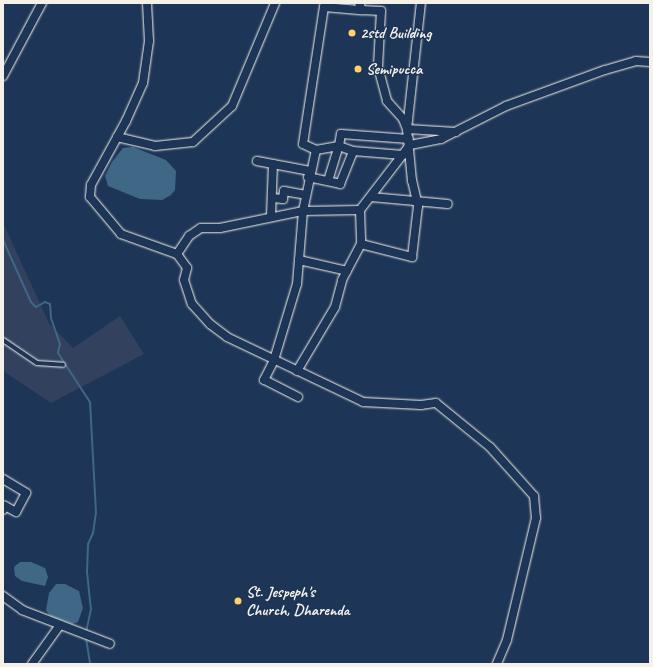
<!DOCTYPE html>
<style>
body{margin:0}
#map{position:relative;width:653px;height:667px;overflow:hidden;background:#1d3557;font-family:Caveat,sans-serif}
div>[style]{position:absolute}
.built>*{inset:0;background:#32415e}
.water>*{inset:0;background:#3e6885}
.stream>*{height:2px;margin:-1px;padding:0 1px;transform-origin:1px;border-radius:1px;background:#3e6885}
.roads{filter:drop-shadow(0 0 1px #f4f1e8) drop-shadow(0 0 1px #f4f1e8)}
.service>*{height:4px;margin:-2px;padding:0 2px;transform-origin:2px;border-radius:2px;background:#1d3557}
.minor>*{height:8px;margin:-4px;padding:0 4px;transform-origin:4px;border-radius:4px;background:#1d3557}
.dots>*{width:11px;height:11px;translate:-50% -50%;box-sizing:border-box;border:2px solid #1d3557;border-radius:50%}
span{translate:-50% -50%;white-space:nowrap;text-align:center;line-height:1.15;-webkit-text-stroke:3px #1d3557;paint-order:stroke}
.poi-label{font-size:16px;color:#f4f1e8;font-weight:700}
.left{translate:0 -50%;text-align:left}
.frame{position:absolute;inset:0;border:4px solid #f4f1e8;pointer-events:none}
</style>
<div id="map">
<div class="built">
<div style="clip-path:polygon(3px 223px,49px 323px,73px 348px,120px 316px,144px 354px,51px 403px,3px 371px)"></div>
</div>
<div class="water">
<div style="clip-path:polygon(133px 147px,166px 160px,176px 171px,175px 190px,171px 195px,162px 200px,140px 199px,108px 186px,105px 176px,112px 162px,123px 148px)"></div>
<div style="clip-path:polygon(20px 562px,31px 562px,45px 568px,48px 577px,45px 586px,22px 581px,15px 576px,14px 567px)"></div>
<div style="clip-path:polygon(56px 584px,65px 584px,79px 591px,83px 608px,78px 622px,72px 624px,58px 619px,50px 616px,46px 610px,49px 593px)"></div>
</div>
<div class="stream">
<div style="left:3px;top:240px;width:68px;rotate:65.7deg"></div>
<div style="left:31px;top:302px;width:7px;rotate:45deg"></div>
<div style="left:36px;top:307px;width:10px;rotate:-29deg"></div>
<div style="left:45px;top:302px;width:5px;rotate:22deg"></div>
<div style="left:50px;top:304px;width:14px;rotate:86deg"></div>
<div style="left:51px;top:318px;width:28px;rotate:71deg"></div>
<div style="left:60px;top:344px;width:9px;rotate:103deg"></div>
<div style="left:58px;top:353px;width:59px;rotate:56.9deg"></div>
<div style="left:90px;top:402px;width:110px;rotate:86.9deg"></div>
<div style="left:96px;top:512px;width:21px;rotate:98deg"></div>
<div style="left:93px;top:533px;width:12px;rotate:114deg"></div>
<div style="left:88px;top:544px;width:28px;rotate:92deg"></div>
<div style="left:87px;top:572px;width:37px;rotate:84deg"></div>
<div style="left:91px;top:609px;width:25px;rotate:102deg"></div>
<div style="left:86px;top:638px;width:26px;rotate:81deg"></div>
</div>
<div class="roads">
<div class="service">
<div style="left:3px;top:340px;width:41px;rotate:34.1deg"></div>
<div style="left:37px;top:363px;width:26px;rotate:4deg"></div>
</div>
<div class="minor">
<div style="left:147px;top:3px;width:38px;rotate:87deg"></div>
<div style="left:149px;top:41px;width:42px;rotate:98.1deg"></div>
<div style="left:143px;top:83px;width:42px;rotate:114.1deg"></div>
<div style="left:126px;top:121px;width:73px;rotate:118.7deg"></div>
<div style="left:91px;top:185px;width:12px;rotate:95deg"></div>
<div style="left:90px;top:197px;width:48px;rotate:50deg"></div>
<div style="left:121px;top:234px;width:59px;rotate:19.7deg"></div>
<div style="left:177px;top:254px;width:17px;rotate:54deg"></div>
<div style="left:187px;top:268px;width:12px;rotate:104deg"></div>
<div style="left:184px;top:280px;width:25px;rotate:72deg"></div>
<div style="left:192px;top:304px;width:27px;rotate:48deg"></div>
<div style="left:210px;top:324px;width:21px;rotate:37deg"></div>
<div style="left:227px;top:337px;width:151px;rotate:25.5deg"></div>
<div style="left:363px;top:402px;width:58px;rotate:3deg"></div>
<div style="left:421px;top:405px;width:15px;rotate:-8deg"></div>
<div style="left:436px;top:403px;width:70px;rotate:39.2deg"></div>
<div style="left:490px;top:447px;width:66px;rotate:48.1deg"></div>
<div style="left:534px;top:496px;width:22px;rotate:85deg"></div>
<div style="left:536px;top:518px;width:125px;rotate:103.4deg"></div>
<div style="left:507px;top:640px;width:26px;rotate:113deg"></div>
<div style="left:362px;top:10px;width:19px;rotate:3deg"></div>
<div style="left:381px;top:11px;width:56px;rotate:93.1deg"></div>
<div style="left:378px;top:67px;width:35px;rotate:75deg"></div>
<div style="left:387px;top:101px;width:24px;rotate:48deg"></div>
<div style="left:403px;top:119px;width:11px;rotate:68deg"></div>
<div style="left:407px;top:129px;width:127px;rotate:-83.7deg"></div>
<div style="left:3px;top:76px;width:83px;rotate:-61.9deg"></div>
<div style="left:117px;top:137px;width:39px;rotate:13deg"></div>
<div style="left:155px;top:146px;width:38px;rotate:-6deg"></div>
<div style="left:193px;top:142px;width:53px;rotate:-42.7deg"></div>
<div style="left:232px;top:106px;width:112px;rotate:-67.3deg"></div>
<div style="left:316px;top:150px;width:23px;rotate:-10deg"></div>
<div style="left:339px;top:146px;width:12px;rotate:-81deg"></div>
<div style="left:341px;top:134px;width:68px;rotate:4.2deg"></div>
<div style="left:257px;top:161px;width:54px;rotate:10.7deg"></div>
<div style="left:308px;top:177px;width:33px;rotate:12deg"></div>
<div style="left:340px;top:184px;width:35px;rotate:-68deg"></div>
<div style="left:353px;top:151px;width:50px;rotate:4.6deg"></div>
<div style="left:328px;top:181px;width:37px;rotate:-73deg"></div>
<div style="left:339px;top:146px;width:15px;rotate:20deg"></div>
<div style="left:371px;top:197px;width:77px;rotate:5.2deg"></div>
<div style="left:272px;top:198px;width:11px;rotate:5deg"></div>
<div style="left:283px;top:199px;width:8px;rotate:-83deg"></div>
<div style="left:284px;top:191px;width:22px;rotate:10deg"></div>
<div style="left:360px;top:210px;width:34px;rotate:88deg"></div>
<div style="left:361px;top:244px;width:53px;rotate:14.3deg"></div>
<div style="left:412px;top:257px;width:51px;rotate:-83.3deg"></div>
<div style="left:418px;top:206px;width:26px;rotate:-103deg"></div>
<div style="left:412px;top:181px;width:52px;rotate:-95.5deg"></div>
<div style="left:407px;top:129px;width:49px;rotate:3.5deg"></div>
<div style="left:271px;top:216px;width:52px;rotate:-87.8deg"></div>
<div style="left:177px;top:254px;width:22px;rotate:-56deg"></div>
<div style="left:189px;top:236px;width:14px;rotate:-34deg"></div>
<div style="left:201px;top:228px;width:19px"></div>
<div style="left:220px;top:228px;width:85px;rotate:-11.6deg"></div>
<div style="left:303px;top:211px;width:57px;rotate:-1deg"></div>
<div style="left:360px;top:210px;width:82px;rotate:-52.4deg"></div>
<div style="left:410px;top:145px;width:32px;rotate:-11deg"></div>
<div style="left:441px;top:139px;width:73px;rotate:-26.9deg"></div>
<div style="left:506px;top:106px;width:105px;rotate:-20deg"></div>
<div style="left:605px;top:70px;width:32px;rotate:-16deg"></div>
<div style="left:636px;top:61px;width:14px;rotate:4deg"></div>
<div style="left:299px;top:260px;width:49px;rotate:12.9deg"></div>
<div style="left:297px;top:371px;width:74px;rotate:-59.3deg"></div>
<div style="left:335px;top:307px;width:28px;rotate:-75deg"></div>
<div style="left:342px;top:280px;width:41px;rotate:-62.2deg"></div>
<div style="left:298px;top:397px;width:38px;rotate:-153deg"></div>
<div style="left:264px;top:380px;width:22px;rotate:-63deg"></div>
<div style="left:274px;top:360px;width:79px;rotate:-73.2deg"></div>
<div style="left:297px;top:284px;width:73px;rotate:-85.3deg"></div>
<div style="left:303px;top:211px;width:62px;rotate:-78deg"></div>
<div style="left:316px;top:150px;width:14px;rotate:-155deg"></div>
<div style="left:303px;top:144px;width:139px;rotate:-81.3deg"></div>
<div style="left:324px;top:7px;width:38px;rotate:5deg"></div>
<div style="left:362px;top:10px;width:8px;rotate:-113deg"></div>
<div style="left:3px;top:479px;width:27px;rotate:31deg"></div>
<div style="left:26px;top:493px;width:21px;rotate:118deg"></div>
<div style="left:16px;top:512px;width:13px;rotate:-151deg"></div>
<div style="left:5px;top:506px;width:4px;rotate:117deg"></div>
<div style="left:3px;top:596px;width:24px;rotate:36deg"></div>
<div style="left:22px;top:610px;width:94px;rotate:21.1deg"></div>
<div style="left:32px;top:664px;width:48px;rotate:-54.3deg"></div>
</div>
</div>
<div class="dots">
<div style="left:352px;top:33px;background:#ffd166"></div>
<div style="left:358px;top:69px;background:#ffd166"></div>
<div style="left:238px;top:601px;background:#ffd166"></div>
</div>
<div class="poi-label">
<span class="left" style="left:360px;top:33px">2std Building</span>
<span class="left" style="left:366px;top:69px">Semipucca</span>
<span class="left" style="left:246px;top:601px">St. Jespeph's<br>Church, Dharenda</span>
</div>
<div class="frame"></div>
</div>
